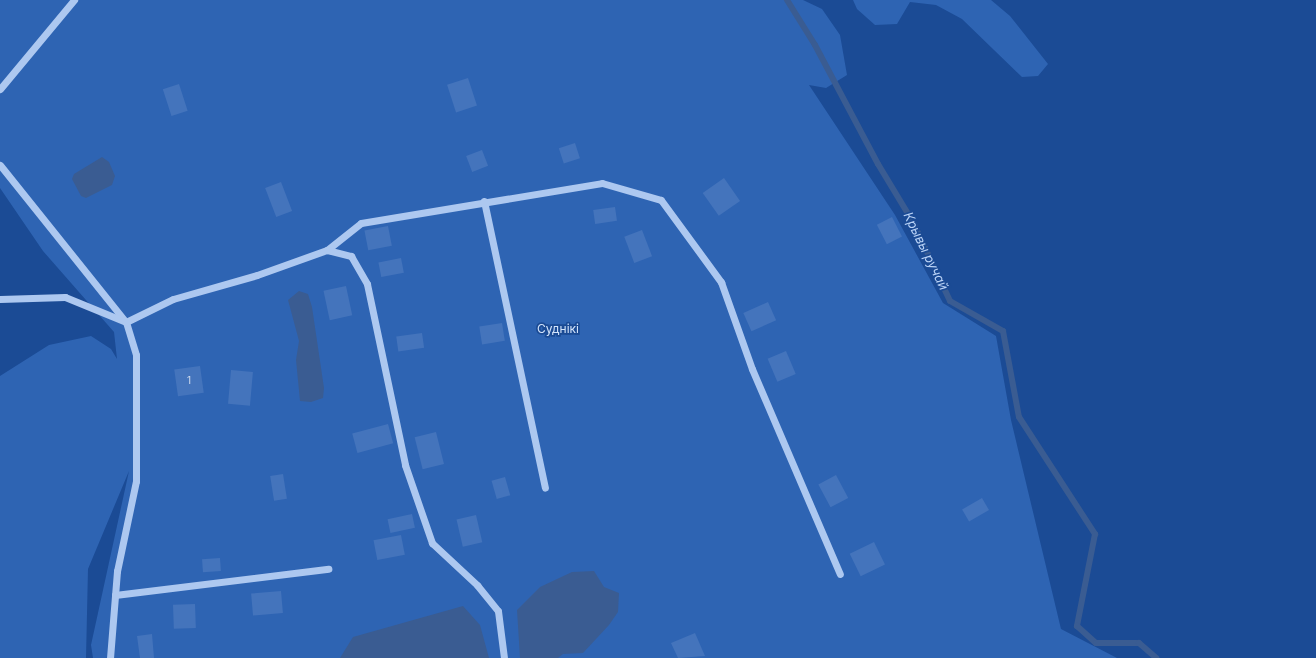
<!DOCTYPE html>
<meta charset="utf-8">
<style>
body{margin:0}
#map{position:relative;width:1316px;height:658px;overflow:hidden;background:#1b4b95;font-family:Inter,sans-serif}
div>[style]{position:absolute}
.green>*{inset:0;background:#2e64b3}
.water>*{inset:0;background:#3a5c92}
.stream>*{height:6px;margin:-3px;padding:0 3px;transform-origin:3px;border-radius:3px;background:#3a5c92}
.building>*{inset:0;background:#4474bc;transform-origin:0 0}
.minor>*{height:7px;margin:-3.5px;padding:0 3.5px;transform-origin:3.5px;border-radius:3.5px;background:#adc8f0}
span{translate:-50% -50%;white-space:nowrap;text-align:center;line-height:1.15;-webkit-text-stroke:3.5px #1b4b95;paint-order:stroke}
.number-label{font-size:10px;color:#d0dcee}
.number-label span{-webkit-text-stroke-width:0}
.park-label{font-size:12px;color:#d3e4fb}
.water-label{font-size:13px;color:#b9d2f6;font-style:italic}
</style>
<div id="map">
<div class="green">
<div style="clip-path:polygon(0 0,803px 0,822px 9px,840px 35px,847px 75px,826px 88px,809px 85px,895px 215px,943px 303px,996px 336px,1011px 420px,1061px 629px,1117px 658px,93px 658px,91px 645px,129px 471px,88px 569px,86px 658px,0 658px,0 376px,49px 345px,91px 336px,111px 349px,117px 359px,114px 332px,43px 251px,0 188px)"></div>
<div style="clip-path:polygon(853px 0,991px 0,1010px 16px,1048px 64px,1038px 76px,1022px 77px,962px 19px,936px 5px,910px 2px,897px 24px,875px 25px,857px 9px)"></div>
</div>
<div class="water">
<div style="clip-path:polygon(102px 157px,109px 162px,115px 176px,112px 185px,86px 198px,81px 196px,72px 179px,74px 174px)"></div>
<div style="clip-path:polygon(299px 291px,308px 294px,312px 307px,324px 388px,323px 398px,311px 402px,300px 401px,296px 360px,299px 341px,288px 300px)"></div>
<div style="clip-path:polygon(594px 571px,604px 587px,619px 593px,618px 612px,609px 625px,583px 653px,563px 654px,558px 658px,520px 658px,517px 610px,540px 587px,572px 572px)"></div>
<div style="clip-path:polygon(463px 606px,480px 625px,489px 658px,340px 658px,353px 637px)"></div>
</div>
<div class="stream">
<div style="left:787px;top:0;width:53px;rotate:58.1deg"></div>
<div style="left:815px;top:45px;width:135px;rotate:62.1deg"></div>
<div style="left:878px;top:164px;width:68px;rotate:58.9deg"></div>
<div style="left:913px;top:222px;width:87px;rotate:64.9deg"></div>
<div style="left:950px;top:301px;width:61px;rotate:29.5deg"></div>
<div style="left:1003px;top:331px;width:87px;rotate:79.5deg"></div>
<div style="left:1019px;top:417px;width:140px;rotate:57deg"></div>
<div style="left:1095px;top:534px;width:94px;rotate:101.1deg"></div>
<div style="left:1077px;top:626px;width:25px;rotate:42deg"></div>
<div style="left:1096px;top:643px;width:43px"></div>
<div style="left:1139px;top:643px;width:23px;rotate:41deg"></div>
</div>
<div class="building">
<div style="left:468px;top:78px;width:29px;height:22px;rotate:72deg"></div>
<div style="left:179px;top:84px;width:28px;height:17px;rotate:72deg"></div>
<div style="left:575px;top:143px;width:16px;height:17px;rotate:72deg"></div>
<div style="left:482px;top:150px;width:17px;height:17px;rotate:69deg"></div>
<div style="left:724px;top:178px;width:28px;height:26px;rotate:55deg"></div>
<div style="left:281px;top:182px;width:31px;height:17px;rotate:69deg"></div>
<div style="left:615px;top:207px;width:14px;height:22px;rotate:82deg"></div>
<div style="left:892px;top:217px;width:22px;height:17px;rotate:63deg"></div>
<div style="left:388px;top:226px;width:20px;height:24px;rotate:79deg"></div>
<div style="left:642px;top:230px;width:28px;height:19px;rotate:69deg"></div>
<div style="left:401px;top:258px;width:15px;height:23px;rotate:79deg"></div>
<div style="left:346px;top:286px;width:30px;height:23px;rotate:78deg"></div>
<div style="left:768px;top:302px;width:20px;height:27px;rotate:66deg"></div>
<div style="left:502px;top:323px;width:18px;height:23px;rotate:81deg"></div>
<div style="left:422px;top:333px;width:15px;height:26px;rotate:82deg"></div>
<div style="left:786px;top:351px;width:25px;height:20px;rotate:67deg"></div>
<div style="left:200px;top:366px;width:27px;height:26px;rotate:82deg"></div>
<div style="left:231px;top:370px;width:22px;height:34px;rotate:5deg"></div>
<div style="left:388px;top:424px;width:20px;height:37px;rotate:75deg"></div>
<div style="left:436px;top:432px;width:33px;height:22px;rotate:76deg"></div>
<div style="left:283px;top:474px;width:25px;height:13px;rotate:81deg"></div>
<div style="left:836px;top:475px;width:26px;height:20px;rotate:62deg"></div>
<div style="left:505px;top:477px;width:19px;height:14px;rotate:74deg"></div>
<div style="left:982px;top:498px;width:14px;height:23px;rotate:60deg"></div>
<div style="left:412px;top:514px;width:14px;height:25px;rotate:78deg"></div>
<div style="left:476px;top:515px;width:28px;height:20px;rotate:77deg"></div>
<div style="left:401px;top:535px;width:20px;height:28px;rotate:79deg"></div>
<div style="left:874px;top:542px;width:25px;height:27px;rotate:64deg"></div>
<div style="left:220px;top:558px;width:13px;height:18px;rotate:86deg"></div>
<div style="left:281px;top:591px;width:22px;height:30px;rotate:85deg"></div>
<div style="left:195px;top:604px;width:24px;height:22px;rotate:88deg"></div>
<div style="clip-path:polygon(695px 633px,705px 656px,678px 658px,671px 643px)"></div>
<div style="clip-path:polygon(152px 634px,154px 658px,140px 658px,137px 636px)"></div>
</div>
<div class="minor">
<div style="left:0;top:89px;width:116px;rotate:-50.3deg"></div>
<div style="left:0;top:165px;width:201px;rotate:51.3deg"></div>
<div style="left:126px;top:322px;width:34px;rotate:73deg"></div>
<div style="left:136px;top:355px;width:126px;rotate:90deg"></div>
<div style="left:136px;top:481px;width:92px;rotate:101.9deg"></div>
<div style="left:117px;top:571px;width:87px;rotate:94.6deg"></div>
<div style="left:484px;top:201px;width:293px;rotate:78deg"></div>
<div style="left:327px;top:250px;width:25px;rotate:14deg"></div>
<div style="left:351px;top:256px;width:32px;rotate:60deg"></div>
<div style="left:367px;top:284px;width:185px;rotate:78.1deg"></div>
<div style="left:405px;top:465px;width:83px;rotate:70.9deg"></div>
<div style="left:432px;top:543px;width:62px;rotate:43deg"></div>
<div style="left:477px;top:585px;width:33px;rotate:51deg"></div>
<div style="left:498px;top:611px;width:47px;rotate:82.7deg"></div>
<div style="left:0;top:299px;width:65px;rotate:-1.8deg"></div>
<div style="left:65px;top:297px;width:66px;rotate:22.3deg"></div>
<div style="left:126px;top:322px;width:52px;rotate:-26.1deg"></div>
<div style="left:173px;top:299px;width:87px;rotate:-15.9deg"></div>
<div style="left:257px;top:275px;width:74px;rotate:-19.7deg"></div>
<div style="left:327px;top:250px;width:43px;rotate:-38.5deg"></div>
<div style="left:361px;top:223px;width:244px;rotate:-9.4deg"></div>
<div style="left:602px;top:183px;width:61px;rotate:16.1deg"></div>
<div style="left:661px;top:200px;width:102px;rotate:53.8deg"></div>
<div style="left:721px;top:282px;width:92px;rotate:70.4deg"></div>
<div style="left:752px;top:369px;width:223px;rotate:66.8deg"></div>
<div style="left:115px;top:595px;width:215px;rotate:-7deg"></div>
</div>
<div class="number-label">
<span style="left:189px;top:381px">1</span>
</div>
<div class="park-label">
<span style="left:558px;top:329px">Суднікі</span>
</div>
<div class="water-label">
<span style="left:926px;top:251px;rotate:64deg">Крывы ручай</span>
</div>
</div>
